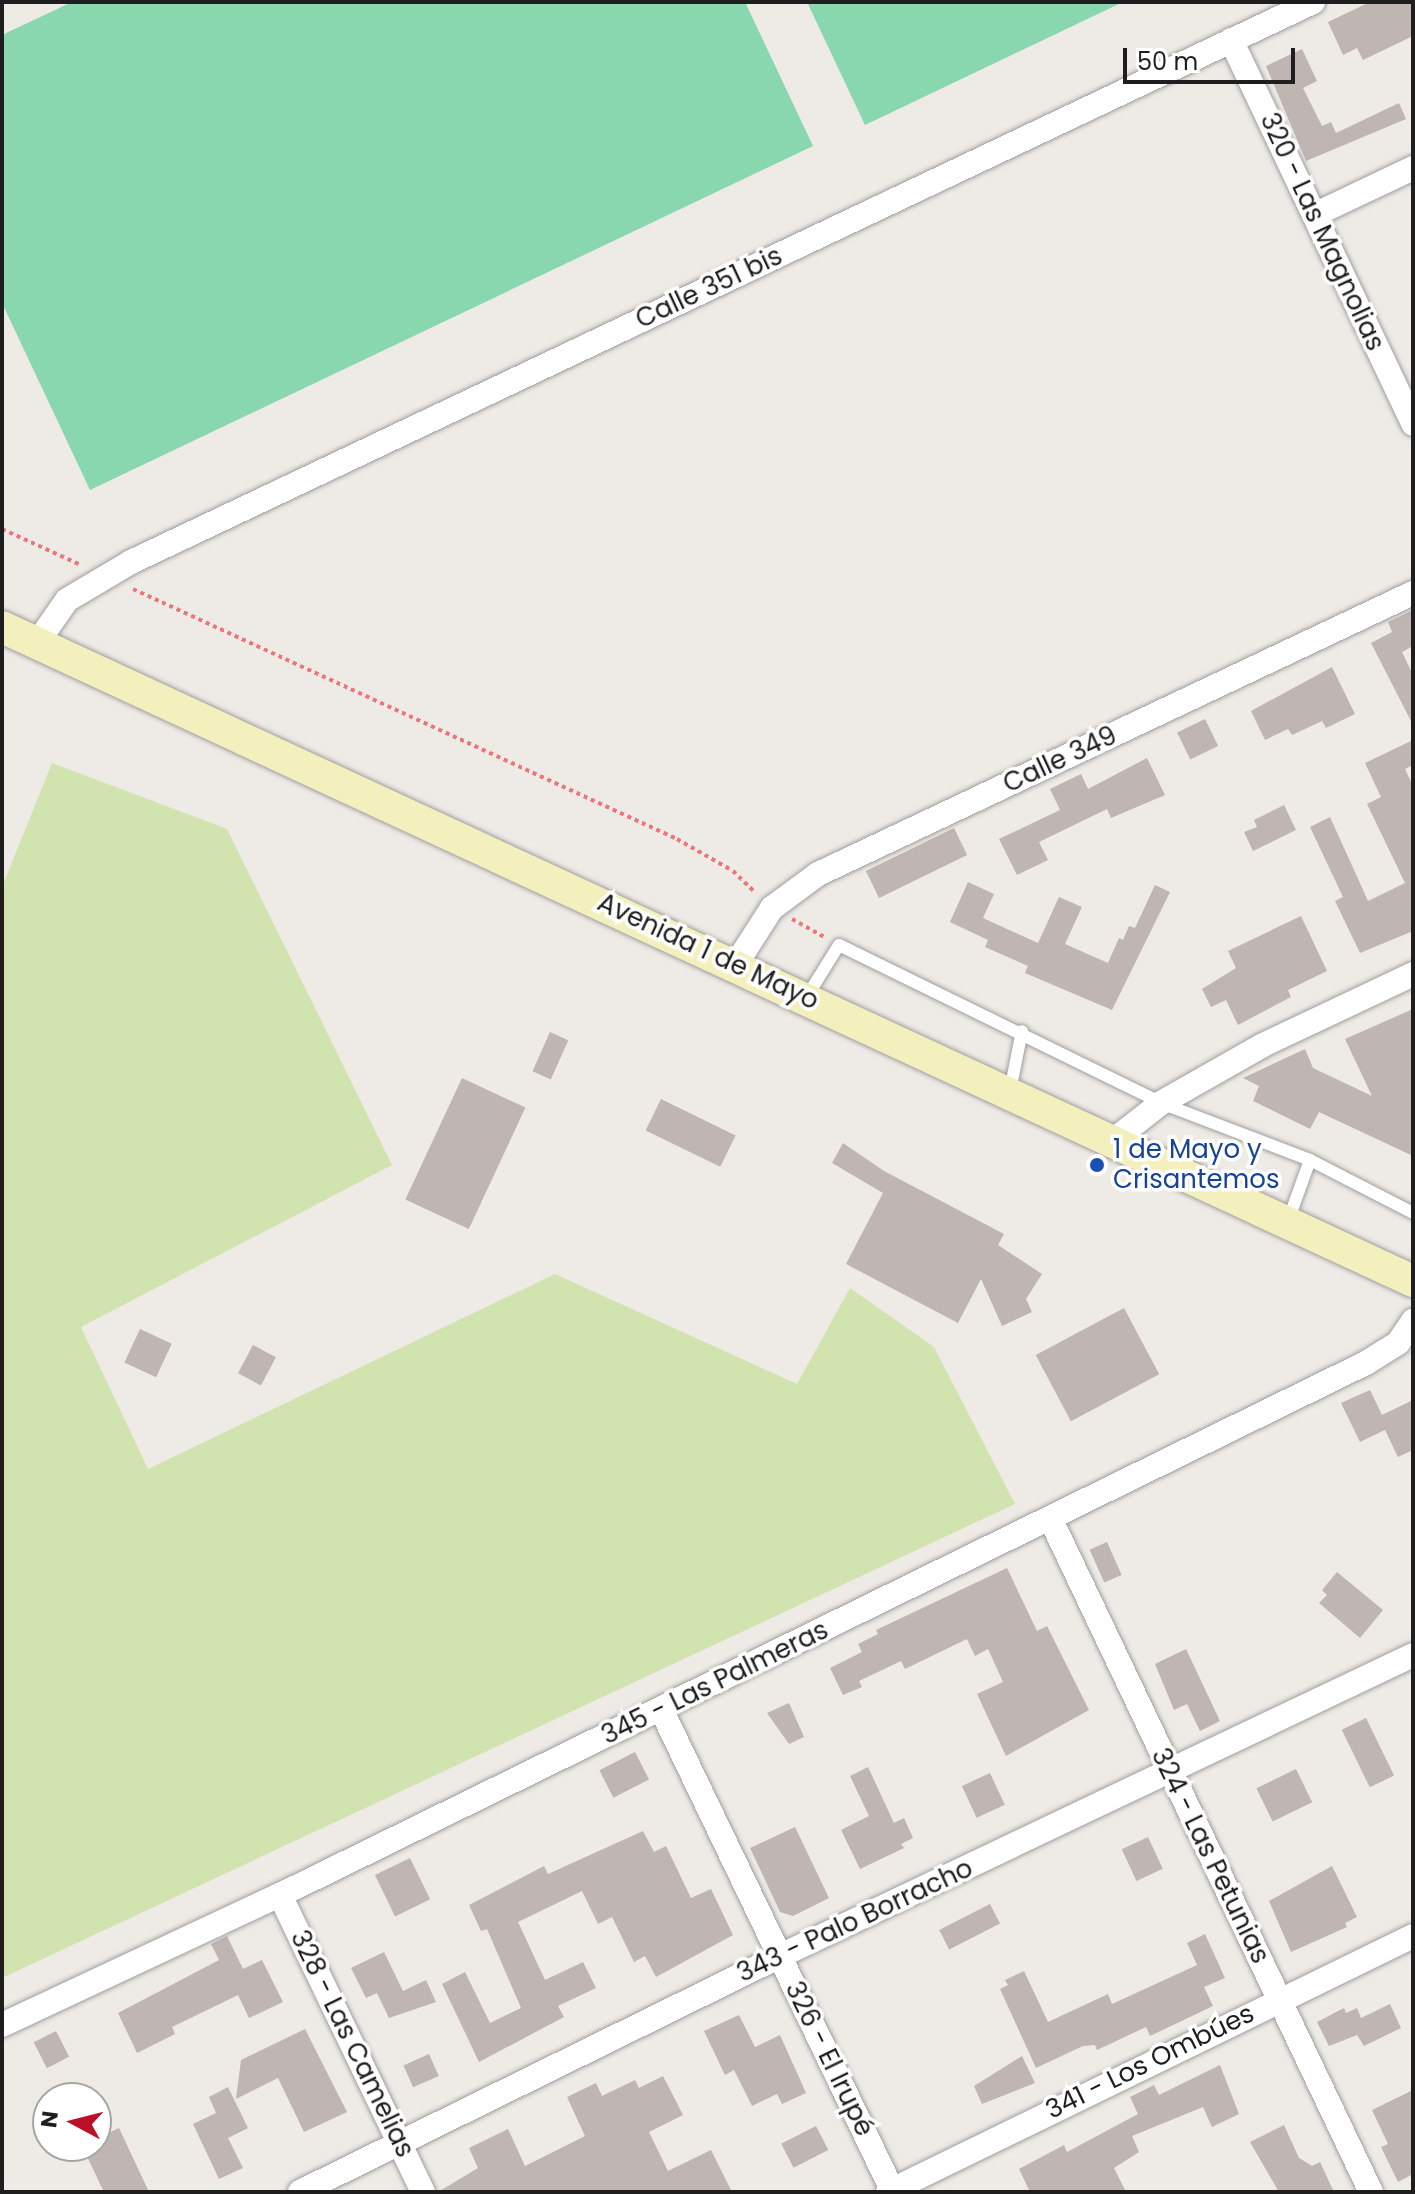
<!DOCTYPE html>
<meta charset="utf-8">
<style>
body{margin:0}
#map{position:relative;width:1415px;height:2194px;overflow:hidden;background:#eeeae5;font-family:Poppins,sans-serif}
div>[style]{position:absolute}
.grass>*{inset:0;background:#d1e4af}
.pitch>*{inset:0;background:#89d7ae}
.building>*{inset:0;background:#bfb5b2;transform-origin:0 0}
.path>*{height:4px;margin-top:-2px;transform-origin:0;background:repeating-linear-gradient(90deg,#ee767a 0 4px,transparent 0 8px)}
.roads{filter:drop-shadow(0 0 2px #9f9f9f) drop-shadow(0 0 2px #9f9f9f)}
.service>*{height:12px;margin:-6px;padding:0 6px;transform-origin:6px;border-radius:6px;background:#fff}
.minor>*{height:24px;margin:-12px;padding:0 12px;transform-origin:12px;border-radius:12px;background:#fff}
.secondary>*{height:32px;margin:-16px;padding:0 16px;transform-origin:16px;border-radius:16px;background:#f4f0bd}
.dots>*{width:22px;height:22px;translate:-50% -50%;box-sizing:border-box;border:4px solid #fff;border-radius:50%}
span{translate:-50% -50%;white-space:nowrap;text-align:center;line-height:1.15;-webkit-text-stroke:7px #fff;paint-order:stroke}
.street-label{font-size:26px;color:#1e1e1e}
.transit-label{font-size:26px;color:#164399}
.left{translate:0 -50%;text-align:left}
.frame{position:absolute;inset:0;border:4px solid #1e1e1e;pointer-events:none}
.north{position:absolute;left:32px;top:2082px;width:80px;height:80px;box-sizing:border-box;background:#fff;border:2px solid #a5a5a5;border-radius:50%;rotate:277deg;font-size:22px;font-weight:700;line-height:32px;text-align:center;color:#1e1e1e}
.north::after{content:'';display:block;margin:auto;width:28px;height:36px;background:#bc1028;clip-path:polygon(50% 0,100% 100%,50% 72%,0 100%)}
.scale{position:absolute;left:1123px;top:48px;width:172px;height:36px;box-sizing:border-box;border:4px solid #1e1e1e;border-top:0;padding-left:10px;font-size:24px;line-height:28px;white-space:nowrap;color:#1e1e1e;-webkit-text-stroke:6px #fff;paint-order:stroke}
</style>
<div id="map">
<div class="grass">
<div style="clip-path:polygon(52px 763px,227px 829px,392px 1165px,81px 1327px,148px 1469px,555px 1274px,797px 1384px,850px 1288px,934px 1347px,1015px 1504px,2px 1978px,2px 887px)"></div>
</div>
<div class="pitch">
<div style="clip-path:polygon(72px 2px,745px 2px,813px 146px,90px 490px,2px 303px,2px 35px)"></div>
<div style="clip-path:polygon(807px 2px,1123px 2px,865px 125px)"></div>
</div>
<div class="building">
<div style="clip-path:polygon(1370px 2px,1413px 2px,1413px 36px,1363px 60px,1357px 48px,1343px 55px,1328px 22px)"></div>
<div style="clip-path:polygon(1302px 49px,1317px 81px,1303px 88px,1322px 126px,1331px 122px,1336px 133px,1399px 103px,1406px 119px,1306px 161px,1266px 66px)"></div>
<div style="clip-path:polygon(1413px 610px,1413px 646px,1402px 652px,1413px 675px,1413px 725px,1371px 643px,1392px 632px,1388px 622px)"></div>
<div style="clip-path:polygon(1332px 667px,1355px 714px,1326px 728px,1322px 721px,1292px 735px,1288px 729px,1265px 740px,1251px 711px)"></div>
<div style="left:1205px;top:719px;width:30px;height:31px;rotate:64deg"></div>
<div style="clip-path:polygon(1413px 740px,1413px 765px,1405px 769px,1413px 786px,1413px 931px,1360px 953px,1335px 901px,1343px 897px,1310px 827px,1330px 817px,1368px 901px,1405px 883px,1367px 804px,1381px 797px,1365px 763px)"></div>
<div style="clip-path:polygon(1147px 758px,1165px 795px,1111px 818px,1107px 809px,1039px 842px,1048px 860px,1017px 875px,999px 839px,1060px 810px,1050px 789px,1081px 774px,1088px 789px)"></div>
<div style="clip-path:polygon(1284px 805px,1296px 830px,1253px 851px,1244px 832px,1257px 827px,1254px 820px)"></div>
<div style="left:954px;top:828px;width:30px;height:98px;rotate:64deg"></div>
<div style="clip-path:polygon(968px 882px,994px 894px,983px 918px,1038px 943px,1059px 897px,1082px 907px,1065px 944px,1108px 963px,1119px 938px,1123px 940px,1129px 926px,1135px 928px,1155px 885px,1170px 892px,1112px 1010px,1025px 973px,1028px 966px,985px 947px,988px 940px,950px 922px)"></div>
<div style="clip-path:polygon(1301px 916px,1327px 971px,1288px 990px,1291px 997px,1238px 1025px,1226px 1000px,1211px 1007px,1202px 989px,1236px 968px,1228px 951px)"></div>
<div style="clip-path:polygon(1413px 1009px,1413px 1156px,1319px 1112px,1310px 1129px,1253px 1101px,1259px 1086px,1243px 1078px,1305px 1049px,1313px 1068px,1372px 1096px,1345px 1039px)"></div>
<div style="left:550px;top:1032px;width:20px;height:43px;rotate:24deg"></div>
<div style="left:462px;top:1078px;width:70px;height:134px;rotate:25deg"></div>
<div style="left:661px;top:1099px;width:83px;height:35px;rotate:26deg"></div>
<div style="clip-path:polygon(843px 1143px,884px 1171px,1004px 1234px,998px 1245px,1042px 1274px,1026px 1299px,1032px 1312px,1002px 1326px,981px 1279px,958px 1323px,846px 1264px,883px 1193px,832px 1163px)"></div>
<div style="left:1124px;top:1308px;width:75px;height:100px;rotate:62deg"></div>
<div style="left:140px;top:1329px;width:35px;height:37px;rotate:25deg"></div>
<div style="left:253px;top:1345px;width:26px;height:32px;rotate:28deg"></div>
<div style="clip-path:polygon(1370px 1390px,1382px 1415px,1413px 1400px,1413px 1450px,1398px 1457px,1385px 1430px,1360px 1442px,1341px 1403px)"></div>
<div style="left:1107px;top:1542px;width:36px;height:19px;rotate:66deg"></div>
<div style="clip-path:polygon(1007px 1568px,1037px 1631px,1047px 1626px,1089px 1710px,1006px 1756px,977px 1694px,1003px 1682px,988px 1649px,975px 1656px,967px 1639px,905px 1669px,901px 1661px,859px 1681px,862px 1687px,843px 1695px,830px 1668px,862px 1652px,858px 1644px,878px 1634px,876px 1630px)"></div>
<div style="clip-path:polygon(1337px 1572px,1383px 1610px,1360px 1638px,1319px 1603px,1327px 1595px,1322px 1590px)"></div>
<div style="clip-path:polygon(1186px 1649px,1220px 1721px,1200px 1731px,1187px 1704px,1174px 1710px,1155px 1664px)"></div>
<div style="clip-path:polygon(789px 1703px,804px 1737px,789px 1744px,767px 1713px)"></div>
<div style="left:1366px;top:1718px;width:64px;height:27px;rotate:64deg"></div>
<div style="left:635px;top:1752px;width:31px;height:40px;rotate:63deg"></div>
<div style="clip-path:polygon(868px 1767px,894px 1823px,904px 1818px,913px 1838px,901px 1844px,904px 1848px,860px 1869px,841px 1830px,869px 1816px,850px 1776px)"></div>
<div style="left:1296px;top:1769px;width:37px;height:44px;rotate:64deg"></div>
<div style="left:990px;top:1773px;width:35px;height:31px;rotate:65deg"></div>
<div style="clip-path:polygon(795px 1827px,829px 1898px,793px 1916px,780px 1912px,750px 1848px)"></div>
<div style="clip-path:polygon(643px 1831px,654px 1852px,666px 1846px,691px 1898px,711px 1889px,733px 1935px,656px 1977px,645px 1956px,634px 1962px,612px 1917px,598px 1924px,582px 1891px,518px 1922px,545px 1980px,583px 1962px,596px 1988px,558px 2006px,564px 2017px,479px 2062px,442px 1984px,465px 1972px,490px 2023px,521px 2008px,487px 1929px,481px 1931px,469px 1905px,544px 1866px,548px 1874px)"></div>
<div style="left:1148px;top:1837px;width:35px;height:29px;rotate:65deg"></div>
<div style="left:410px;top:1858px;width:46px;height:39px;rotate:64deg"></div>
<div style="clip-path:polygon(1332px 1866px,1357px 1917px,1345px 1923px,1347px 1927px,1291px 1952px,1269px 1901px)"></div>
<div style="left:990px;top:1904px;width:22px;height:57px;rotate:63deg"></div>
<div style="clip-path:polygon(1205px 1934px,1225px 1978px,1204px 1987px,1213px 2006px,1150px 2036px,1146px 2027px,1097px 2050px,1095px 2045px,1083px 2046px,1036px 2068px,1000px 1989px,1008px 1985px,1005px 1980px,1024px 1971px,1048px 2022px,1108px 1994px,1112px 2004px,1197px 1965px,1187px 1943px)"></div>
<div style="clip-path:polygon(227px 1936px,243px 1969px,262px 1960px,283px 2002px,249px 2018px,238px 1995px,172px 2027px,175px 2034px,137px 2053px,118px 2013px,219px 1960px,211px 1944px)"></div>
<div style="clip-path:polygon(384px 1952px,403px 1991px,426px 1980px,436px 2002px,389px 2018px,377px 1993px,366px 1998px,351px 1968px)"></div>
<div style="clip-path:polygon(1390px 2004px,1401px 2028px,1364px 2046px,1357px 2035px,1329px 2046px,1317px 2022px,1344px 2008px,1346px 2013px,1357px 2008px,1361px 2018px)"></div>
<div style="clip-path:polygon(739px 2015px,755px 2047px,780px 2035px,806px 2093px,782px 2104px,777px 2094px,752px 2106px,734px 2070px,725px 2075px,704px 2031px)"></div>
<div style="clip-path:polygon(305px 2029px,347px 2112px,304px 2132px,278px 2078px,236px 2099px,241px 2060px)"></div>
<div style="left:56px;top:2031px;width:29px;height:25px;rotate:63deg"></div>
<div style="left:429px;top:2054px;width:24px;height:28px;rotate:66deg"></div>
<div style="clip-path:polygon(1022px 2056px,1035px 2083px,982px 2104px,974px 2086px)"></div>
<div style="clip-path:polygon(1220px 2065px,1239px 2114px,1212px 2127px,1203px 2107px,1132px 2136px,1139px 2152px,1114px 2168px,1126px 2192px,1030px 2192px,1019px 2169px,1064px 2145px,1067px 2152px,1138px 2114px,1130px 2097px,1154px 2085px,1159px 2095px)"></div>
<div style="clip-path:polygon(663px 2076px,683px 2115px,649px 2132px,668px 2171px,711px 2150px,732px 2192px,438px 2192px,478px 2168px,469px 2148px,508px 2129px,525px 2166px,585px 2136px,567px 2097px,596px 2083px,602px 2096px,635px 2080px,639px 2088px)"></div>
<div style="clip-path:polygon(228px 2087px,248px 2128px,228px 2138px,243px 2168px,219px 2179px,193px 2124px,216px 2113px,209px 2097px)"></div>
<div style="clip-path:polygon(1413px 2090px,1413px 2174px,1398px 2182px,1381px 2147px,1388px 2144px,1372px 2110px)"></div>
<div style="clip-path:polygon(1284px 2125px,1299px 2158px,1312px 2166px,1320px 2162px,1334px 2192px,1279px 2192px,1250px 2142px)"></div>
<div style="left:816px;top:2126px;width:27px;height:39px;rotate:63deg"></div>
<div style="clip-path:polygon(119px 2128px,149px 2192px,104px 2192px,82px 2146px,96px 2146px,96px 2139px)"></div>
</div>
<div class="path">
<div style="left:2px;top:529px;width:87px;rotate:24.5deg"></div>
<div style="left:133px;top:589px;width:599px;rotate:24.68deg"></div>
<div style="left:677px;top:839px;width:64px;rotate:29.7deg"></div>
<div style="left:733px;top:871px;width:32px;rotate:44deg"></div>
<div style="left:792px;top:919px;width:39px;rotate:29deg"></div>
</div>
<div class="roads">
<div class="service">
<div style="left:806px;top:998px;width:62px;rotate:-58.1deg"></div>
<div style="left:839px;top:945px;width:359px;rotate:26.1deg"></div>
<div style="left:1161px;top:1103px;width:160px;rotate:20.9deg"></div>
<div style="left:1310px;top:1160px;width:116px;rotate:27.2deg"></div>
<div style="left:1010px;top:1091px;width:61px;rotate:-78.7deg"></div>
<div style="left:1288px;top:1221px;width:65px;rotate:-70.2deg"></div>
</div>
<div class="minor">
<div style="left:1231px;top:40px;width:425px;rotate:64.6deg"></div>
<div style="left:1314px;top:215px;width:110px;rotate:-25.4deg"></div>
<div style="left:37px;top:643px;width:52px;rotate:-55.1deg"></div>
<div style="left:67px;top:600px;width:74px;rotate:-30.7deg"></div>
<div style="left:131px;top:562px;width:1308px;rotate:-25.35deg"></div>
<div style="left:736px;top:964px;width:67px;rotate:-57.3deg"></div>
<div style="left:772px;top:908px;width:57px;rotate:-36.5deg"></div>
<div style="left:818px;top:874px;width:658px;rotate:-25.28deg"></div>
<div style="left:1114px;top:1140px;width:60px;rotate:-38.2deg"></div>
<div style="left:1161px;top:1103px;width:117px;rotate:-29.6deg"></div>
<div style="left:1263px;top:1045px;width:166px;rotate:-25.3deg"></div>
<div style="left:1051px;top:1520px;width:744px;rotate:64.54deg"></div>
<div style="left:661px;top:1709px;width:536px;rotate:64.34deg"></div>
<div style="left:280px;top:1895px;width:330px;rotate:64.3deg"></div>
<div style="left:2px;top:2025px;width:307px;rotate:-25.1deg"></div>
<div style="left:280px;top:1895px;width:1209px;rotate:-26.1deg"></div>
<div style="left:1366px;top:1363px;width:38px;rotate:-32deg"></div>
<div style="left:1398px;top:1343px;width:27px;rotate:-56deg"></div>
<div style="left:300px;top:2192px;width:535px;rotate:-26.18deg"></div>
<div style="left:780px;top:1956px;width:701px;rotate:-25.43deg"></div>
<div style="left:888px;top:2192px;width:584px;rotate:-25.99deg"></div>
</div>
<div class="secondary">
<div style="left:2px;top:627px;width:1555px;rotate:24.87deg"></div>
</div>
</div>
<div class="dots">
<div style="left:1097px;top:1165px;background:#1a4fb4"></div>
</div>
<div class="street-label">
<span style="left:1322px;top:232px;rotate:65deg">320 - Las Magnolias</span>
<span style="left:709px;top:288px;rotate:-25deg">Calle 351 bis</span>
<span style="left:1060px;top:760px;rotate:-25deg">Calle 349</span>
<span style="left:708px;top:952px;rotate:25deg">Avenida 1 de Mayo</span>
<span style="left:715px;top:1683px;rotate:-26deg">345 - Las Palmeras</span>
<span style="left:1210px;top:1856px;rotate:64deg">324 - Las Petunias</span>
<span style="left:855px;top:1921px;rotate:-25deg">343 - Palo Borracho</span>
<span style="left:352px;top:2044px;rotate:64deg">328 - Las Camelias</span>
<span style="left:829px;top:2059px;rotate:64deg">326 - El Irupé</span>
<span style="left:1150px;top:2062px;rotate:-26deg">341 - Los Ombúes</span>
</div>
<div class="transit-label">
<span class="left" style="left:1113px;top:1165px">1 de Mayo y<br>Crisantemos</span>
</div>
<div class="frame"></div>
<div class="north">N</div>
<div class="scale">50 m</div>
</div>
